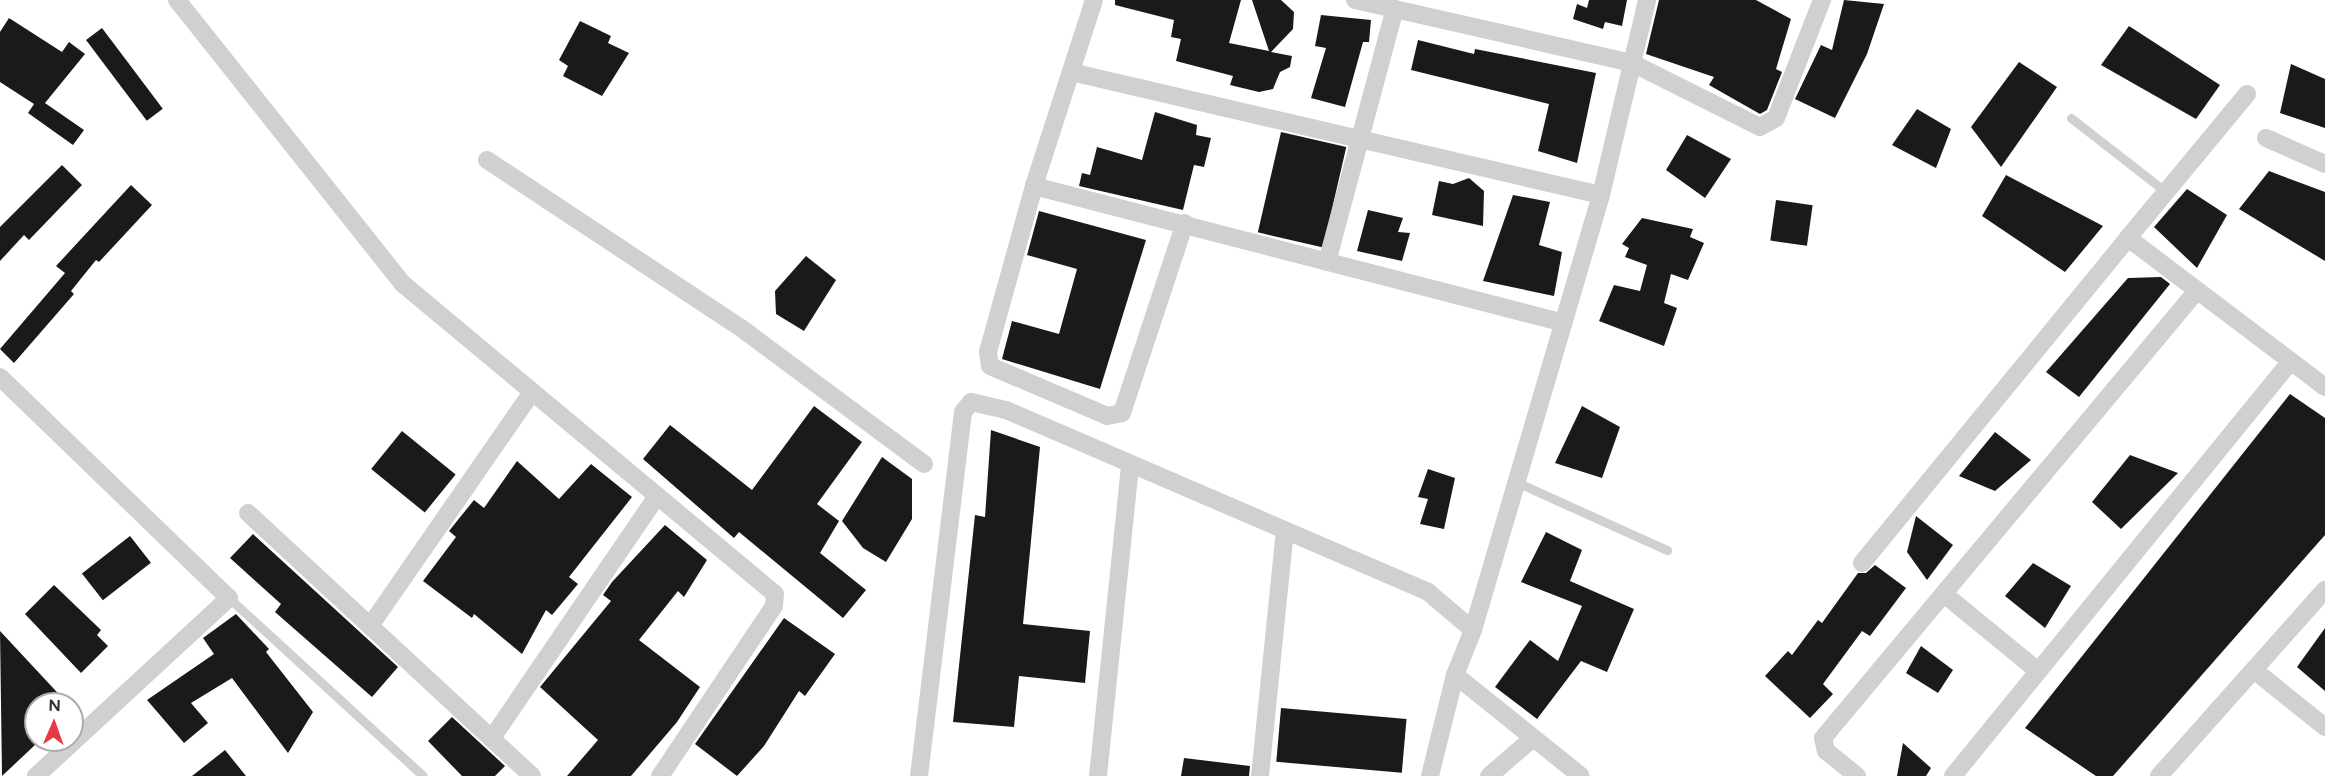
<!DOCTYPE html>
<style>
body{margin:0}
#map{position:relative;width:2325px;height:776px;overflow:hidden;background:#fff;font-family:Figtree,sans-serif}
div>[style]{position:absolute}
.building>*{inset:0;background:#1a1a1a;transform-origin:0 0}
.service>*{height:9px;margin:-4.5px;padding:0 4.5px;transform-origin:4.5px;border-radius:4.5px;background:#d0d0d0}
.minor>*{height:18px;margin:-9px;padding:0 9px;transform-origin:9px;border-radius:9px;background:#d0d0d0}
span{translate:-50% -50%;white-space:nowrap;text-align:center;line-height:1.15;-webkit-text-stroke:6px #fff;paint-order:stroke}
.north{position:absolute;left:24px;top:692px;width:60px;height:60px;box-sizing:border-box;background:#fff;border:2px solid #adadad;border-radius:50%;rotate:2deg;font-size:16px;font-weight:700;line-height:24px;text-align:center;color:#333}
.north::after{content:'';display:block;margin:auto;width:21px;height:27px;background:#e63946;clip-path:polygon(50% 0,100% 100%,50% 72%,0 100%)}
</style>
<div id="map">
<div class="building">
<div style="clip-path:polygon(1115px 0,1241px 0,1229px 43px,1269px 51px,1252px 0,1281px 0,1294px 12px,1293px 29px,1271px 52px,1292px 56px,1290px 67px,1280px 72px,1273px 89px,1259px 92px,1230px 85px,1233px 76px,1176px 61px,1181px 39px,1171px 37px,1174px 20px,1115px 5px)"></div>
<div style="clip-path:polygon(1589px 0,1627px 0,1622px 26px,1605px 22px,1603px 29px,1573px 19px,1577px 4px,1587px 8px)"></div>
<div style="clip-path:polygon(1659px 0,1756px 0,1791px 19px,1776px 69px,1782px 72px,1767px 110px,1760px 114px,1709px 85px,1714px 77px,1646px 54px)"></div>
<div style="clip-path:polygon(1844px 0,1884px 4px,1867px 54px,1835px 118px,1795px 99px,1821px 45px,1832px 50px)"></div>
<div style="clip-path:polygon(1321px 15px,1371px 20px,1369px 42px,1363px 42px,1345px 107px,1311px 98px,1326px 48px,1315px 46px)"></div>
<div style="clip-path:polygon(9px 18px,62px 52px,69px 42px,85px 54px,45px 103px,84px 130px,73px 145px,28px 113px,34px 104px,0 82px,0 32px)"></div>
<div style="clip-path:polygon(580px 21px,611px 36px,608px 43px,629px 53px,602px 96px,563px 76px,568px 66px,559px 60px)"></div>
<div style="clip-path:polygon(2129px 26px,2220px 85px,2196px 119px,2101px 65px)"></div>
<div style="left:102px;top:28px;width:101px;height:20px;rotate:53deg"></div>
<div style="clip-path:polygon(1418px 40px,1474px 54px,1475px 49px,1596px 73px,1577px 163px,1538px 151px,1549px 104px,1411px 70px)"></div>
<div style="clip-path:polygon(2019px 62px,2057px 87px,2001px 167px,1971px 127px)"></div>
<div style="clip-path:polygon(2291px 64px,2325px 79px,2325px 128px,2280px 113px)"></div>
<div style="clip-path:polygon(1917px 109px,1951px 129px,1936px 168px,1892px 145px)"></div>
<div style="clip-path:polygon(1155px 112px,1197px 125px,1196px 135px,1211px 138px,1204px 167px,1194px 165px,1183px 210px,1079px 186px,1082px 173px,1090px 175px,1097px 147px,1142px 160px)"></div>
<div style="left:1281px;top:132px;width:67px;height:103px;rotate:13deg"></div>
<div style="clip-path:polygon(1687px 135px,1731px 159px,1705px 198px,1666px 170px)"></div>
<div style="clip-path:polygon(62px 165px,82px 185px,29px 240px,24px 235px,0 261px,0 227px)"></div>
<div style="clip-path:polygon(2269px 171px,2325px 192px,2325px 261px,2239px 209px)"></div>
<div style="clip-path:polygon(2006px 175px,2103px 226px,2065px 272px,1982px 216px)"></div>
<div style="clip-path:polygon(1469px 178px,1484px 191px,1483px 226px,1432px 215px,1439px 181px,1453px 184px)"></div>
<div style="clip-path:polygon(131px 185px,152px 205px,99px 262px,96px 260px,71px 291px,74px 294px,14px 363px,0 349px,65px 273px,56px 266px)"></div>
<div style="clip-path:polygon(2187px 189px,2227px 215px,2197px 268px,2154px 227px)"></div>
<div style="clip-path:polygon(1513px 195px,1550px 202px,1539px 245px,1562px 252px,1554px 296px,1483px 281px)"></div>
<div style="left:1776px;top:200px;width:37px;height:41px;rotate:8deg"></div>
<div style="clip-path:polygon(1368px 210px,1403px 218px,1398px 232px,1410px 233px,1402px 261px,1357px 251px)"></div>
<div style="clip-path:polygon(1039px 211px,1146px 240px,1100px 389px,1002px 359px,1012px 321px,1059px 334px,1077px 269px,1027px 255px)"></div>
<div style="clip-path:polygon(1642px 218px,1693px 229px,1690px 237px,1704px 243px,1688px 280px,1671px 274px,1664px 303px,1677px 308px,1664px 346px,1599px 321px,1614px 285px,1640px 291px,1647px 265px,1625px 257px,1629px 248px,1622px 244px)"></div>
<div style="clip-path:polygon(806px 256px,836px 280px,804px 331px,776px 314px,775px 291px)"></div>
<div style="clip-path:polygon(2161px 277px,2170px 284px,2079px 397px,2046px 372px,2128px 278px)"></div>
<div style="clip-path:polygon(2290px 394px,2325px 418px,2325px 535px,2113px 776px,2096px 776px,2025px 728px)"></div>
<div style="clip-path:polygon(814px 406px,862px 442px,817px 504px,839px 521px,820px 553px,866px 590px,843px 618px,739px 532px,734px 538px,643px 459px,670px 425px,752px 490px)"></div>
<div style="clip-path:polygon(1582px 406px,1620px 427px,1602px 478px,1555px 463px)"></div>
<div style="clip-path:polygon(991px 430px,1040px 447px,1023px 624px,1090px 631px,1085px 683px,1019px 676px,1014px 727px,953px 722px,975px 515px,985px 517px)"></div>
<div style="left:402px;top:431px;width:69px;height:49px;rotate:39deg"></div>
<div style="clip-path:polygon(1995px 432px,2031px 460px,1995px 491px,1959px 476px)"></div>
<div style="clip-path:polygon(2130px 455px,2178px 473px,2121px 529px,2092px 502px)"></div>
<div style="clip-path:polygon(882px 457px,912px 479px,912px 519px,886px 562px,863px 548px,842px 521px)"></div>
<div style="clip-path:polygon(517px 461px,559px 499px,591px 464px,632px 497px,569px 577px,578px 584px,552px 615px,546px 610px,522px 654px,474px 614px,472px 618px,423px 581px,456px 537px,449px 531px,457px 521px,474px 500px,484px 508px)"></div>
<div style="clip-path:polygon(1428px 469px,1455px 478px,1444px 529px,1420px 524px,1428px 499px,1418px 497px)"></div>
<div style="clip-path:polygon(1916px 516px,1953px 545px,1927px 580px,1907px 552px)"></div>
<div style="clip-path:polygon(665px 525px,707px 560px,684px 597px,678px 591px,639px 640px,700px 687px,677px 722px,631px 776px,567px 776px,598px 740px,540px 687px,611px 601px,603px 595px,612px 582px)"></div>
<div style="clip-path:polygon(1546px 532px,1582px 550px,1570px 581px,1634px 609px,1607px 672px,1581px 661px,1537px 719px,1495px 687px,1530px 640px,1558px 661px,1582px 606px,1521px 582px)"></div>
<div style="clip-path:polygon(253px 534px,398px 667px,372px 697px,275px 612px,281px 604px,230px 558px)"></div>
<div style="left:130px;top:536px;width:34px;height:61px;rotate:52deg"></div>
<div style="clip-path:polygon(2033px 563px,2071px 586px,2045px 628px,2005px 596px)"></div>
<div style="clip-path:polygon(1875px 565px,1906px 588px,1870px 636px,1862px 631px,1823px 684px,1833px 694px,1810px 718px,1765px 676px,1788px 651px,1792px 655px,1818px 620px,1822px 623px,1858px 573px,1866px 573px)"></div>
<div style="clip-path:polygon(54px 585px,101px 630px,97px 635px,108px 646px,81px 673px,25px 614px)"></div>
<div style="clip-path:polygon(236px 614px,269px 649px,266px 652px,313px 712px,288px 753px,232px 678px,191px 703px,208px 723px,184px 743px,147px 700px,214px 654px,203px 638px)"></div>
<div style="clip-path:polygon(784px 618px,835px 654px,805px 696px,799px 691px,764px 746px,737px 776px,695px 744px)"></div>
<div style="clip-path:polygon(2325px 628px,2325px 691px,2297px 667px)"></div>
<div style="clip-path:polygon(0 631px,68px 704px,36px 704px,36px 744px,2px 776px)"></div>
<div style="clip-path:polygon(1921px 646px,1953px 670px,1938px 693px,1906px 673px)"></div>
<div style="left:1281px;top:708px;width:126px;height:54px;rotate:5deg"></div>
<div style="clip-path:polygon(452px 717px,505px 766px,495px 776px,462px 776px,428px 741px)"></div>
<div style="clip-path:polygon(1903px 743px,1931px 768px,1926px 776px,1897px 776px)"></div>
<div style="clip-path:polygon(225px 750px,246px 776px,192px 776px)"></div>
<div style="clip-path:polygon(1184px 758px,1250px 766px,1249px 776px,1181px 776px)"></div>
</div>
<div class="service">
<div style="left:2071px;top:118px;width:120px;rotate:37.9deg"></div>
<div style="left:1514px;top:481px;width:168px;rotate:24.3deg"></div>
<div style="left:229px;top:598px;width:263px;rotate:42.5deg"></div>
</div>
<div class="minor">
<div style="left:177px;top:0;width:363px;rotate:51.5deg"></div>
<div style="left:403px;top:284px;width:484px;rotate:39.8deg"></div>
<div style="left:775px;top:594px;width:12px;rotate:95deg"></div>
<div style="left:774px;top:606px;width:205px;rotate:123.8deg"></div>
<div style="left:1094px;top:0;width:195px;rotate:107.9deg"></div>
<div style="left:1034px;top:186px;width:172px;rotate:105.5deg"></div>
<div style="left:988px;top:352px;width:14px;rotate:82deg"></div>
<div style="left:990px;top:366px;width:127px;rotate:23.1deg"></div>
<div style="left:1107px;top:416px;width:15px;rotate:-11deg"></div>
<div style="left:1122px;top:413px;width:200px;rotate:-71.7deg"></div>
<div style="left:1355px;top:0;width:284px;rotate:12.8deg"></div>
<div style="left:1632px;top:63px;width:143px;rotate:26.6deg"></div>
<div style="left:1760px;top:127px;width:18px;rotate:-29deg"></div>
<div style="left:1776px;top:118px;width:127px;rotate:-68.7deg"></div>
<div style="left:1071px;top:72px;width:544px;rotate:13.07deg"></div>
<div style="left:2247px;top:94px;width:187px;rotate:129.6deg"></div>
<div style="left:2128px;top:238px;width:247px;rotate:37.1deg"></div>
<div style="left:2266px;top:138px;width:64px;rotate:23.8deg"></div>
<div style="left:487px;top:160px;width:310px;rotate:33.5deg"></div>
<div style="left:745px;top:331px;width:223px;rotate:36.6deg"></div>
<div style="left:1034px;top:186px;width:547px;rotate:14.49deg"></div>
<div style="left:1327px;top:262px;width:262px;rotate:-75deg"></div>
<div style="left:0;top:377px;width:318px;rotate:44deg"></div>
<div style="left:229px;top:598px;width:263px;rotate:137.3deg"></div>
<div style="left:248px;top:513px;width:387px;rotate:42.8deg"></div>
<div style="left:1862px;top:563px;width:420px;rotate:-50.7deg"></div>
<div style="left:1944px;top:594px;width:122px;rotate:39.3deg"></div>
<div style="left:370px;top:626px;width:285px;rotate:-55.3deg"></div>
<div style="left:2254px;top:670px;width:91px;rotate:38.8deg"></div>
<div style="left:1455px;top:675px;width:161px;rotate:38.7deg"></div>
<div style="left:492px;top:738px;width:293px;rotate:-55.7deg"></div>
<div style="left:919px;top:776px;width:367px;rotate:-83.1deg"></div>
<div style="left:963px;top:412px;width:13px;rotate:-51deg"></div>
<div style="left:971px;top:402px;width:36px;rotate:13deg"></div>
<div style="left:1006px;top:410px;width:460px;rotate:23.3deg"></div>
<div style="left:1428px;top:592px;width:59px;rotate:40.2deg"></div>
<div style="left:1098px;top:776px;width:312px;rotate:-84.1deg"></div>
<div style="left:1260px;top:776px;width:246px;rotate:-84.2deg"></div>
<div style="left:1430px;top:776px;width:104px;rotate:-76.1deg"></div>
<div style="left:1455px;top:675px;width:48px;rotate:-68.2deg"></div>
<div style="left:1473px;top:630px;width:453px;rotate:-73.6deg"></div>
<div style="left:1601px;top:195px;width:200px;rotate:-76.7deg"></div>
<div style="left:1489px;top:776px;width:58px;rotate:-40.8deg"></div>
<div style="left:1857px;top:776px;width:40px;rotate:-141deg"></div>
<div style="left:1826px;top:751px;width:13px;rotate:-103deg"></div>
<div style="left:1823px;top:738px;width:580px;rotate:-50.11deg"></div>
<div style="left:1953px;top:776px;width:534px;rotate:-50.85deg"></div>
<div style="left:2159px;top:776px;width:249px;rotate:-48.3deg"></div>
</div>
<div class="north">N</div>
</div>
